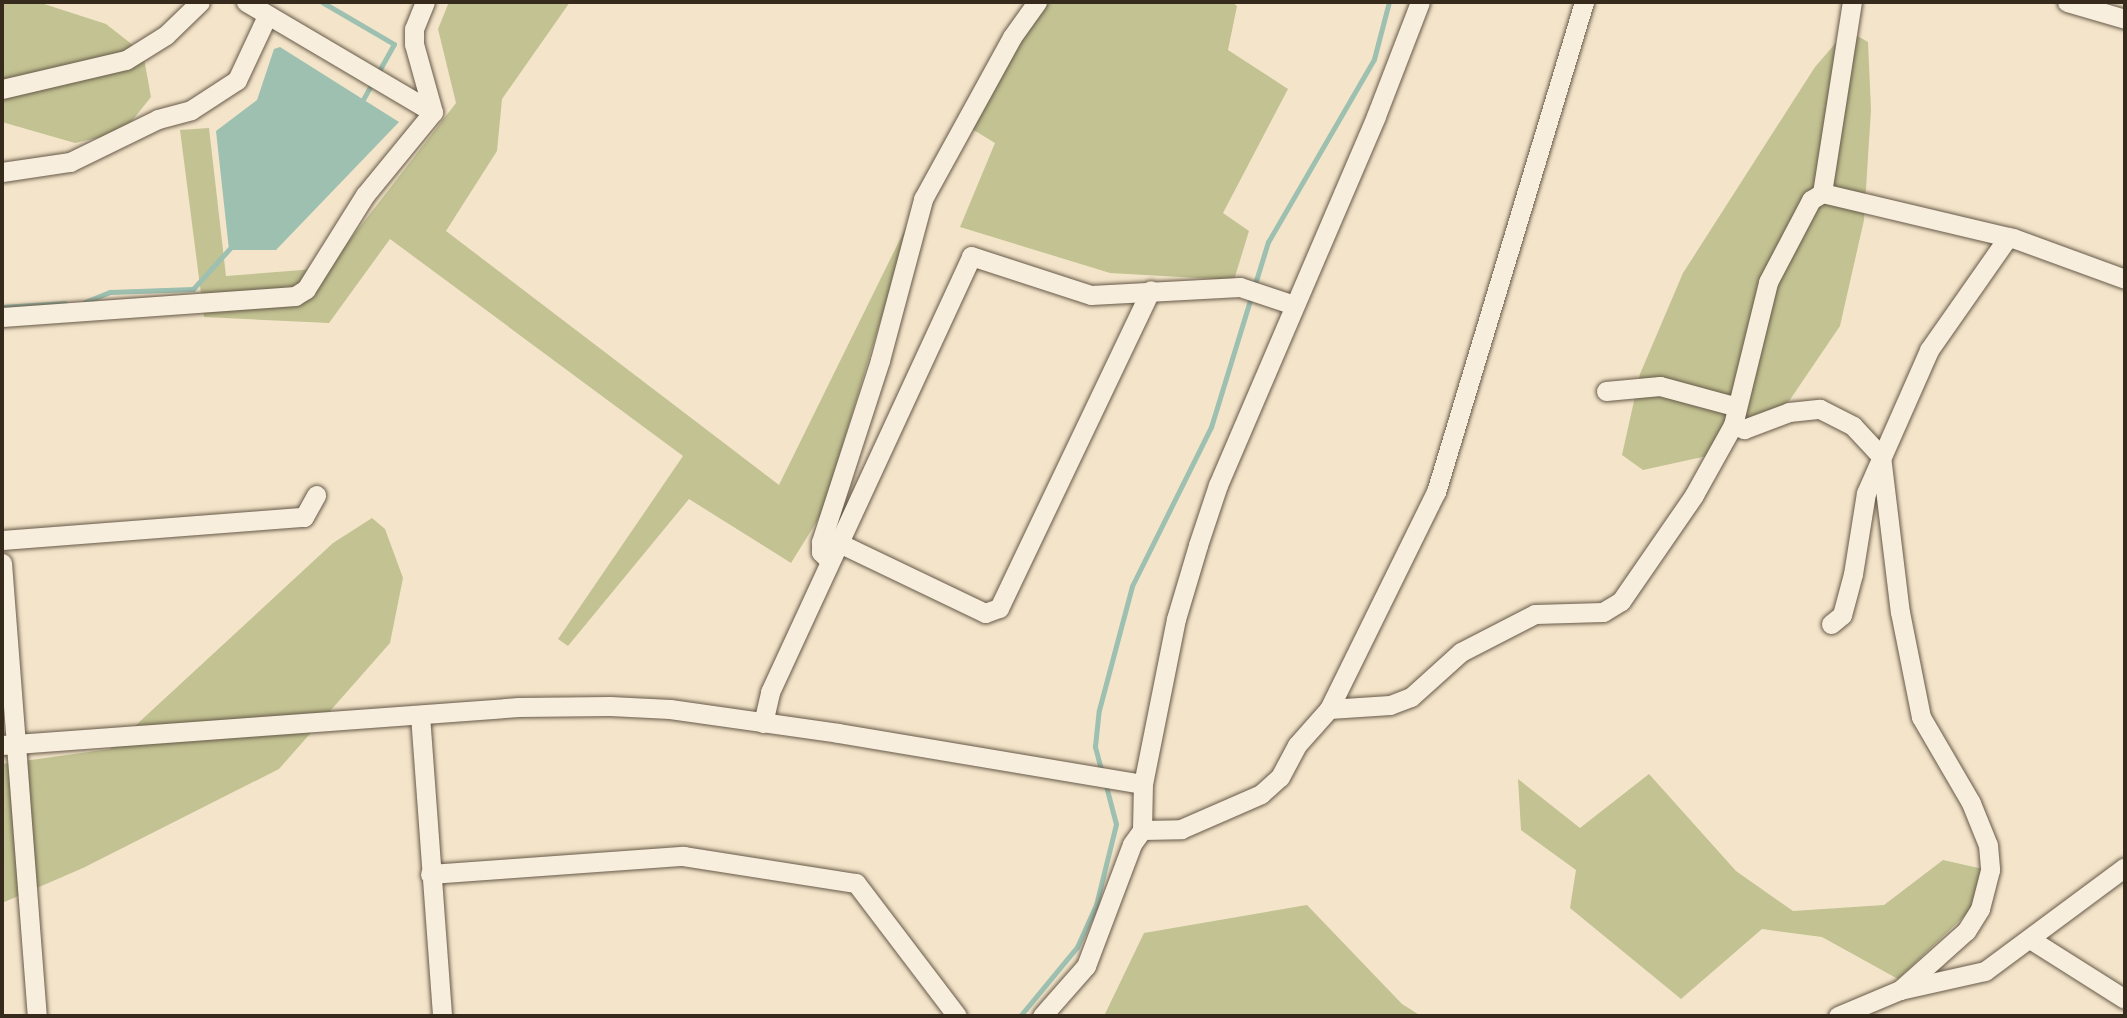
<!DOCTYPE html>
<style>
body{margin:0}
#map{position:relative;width:2127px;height:1018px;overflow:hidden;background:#f4e5ca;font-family:"Old Standard TT",serif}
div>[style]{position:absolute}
.green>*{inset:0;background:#c2c292}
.water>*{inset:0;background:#9dc0b1}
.stream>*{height:5px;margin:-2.5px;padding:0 2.5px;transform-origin:2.5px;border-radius:2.5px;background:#9dc0b1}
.roads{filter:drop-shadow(0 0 2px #665948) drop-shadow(0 0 2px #665948)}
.minor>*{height:19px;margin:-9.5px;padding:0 9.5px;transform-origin:9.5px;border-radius:9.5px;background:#f8eedd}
span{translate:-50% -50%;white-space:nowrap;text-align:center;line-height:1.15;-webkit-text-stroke:5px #f8eedd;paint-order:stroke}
.frame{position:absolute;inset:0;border:4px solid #362a1c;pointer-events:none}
</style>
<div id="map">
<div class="green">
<div style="clip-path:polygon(2px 2px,38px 2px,106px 24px,143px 53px,151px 97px,123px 132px,75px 143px,2px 122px)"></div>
<div style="clip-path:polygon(449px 2px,570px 2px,502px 99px,497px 151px,446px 231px,779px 485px,913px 213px,822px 513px,791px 563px,689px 499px,568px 646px,558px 639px,683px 456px,390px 239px,329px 323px,204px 317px,180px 130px,209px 128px,226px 276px,328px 268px,456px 103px,438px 29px)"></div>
<div style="clip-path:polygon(1043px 2px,1232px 2px,1237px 6px,1228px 50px,1288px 89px,1223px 213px,1249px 231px,1234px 280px,1110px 273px,960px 227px,995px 143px,967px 126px)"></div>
<div style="clip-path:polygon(1847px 30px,1868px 42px,1871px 110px,1864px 220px,1840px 326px,1785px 407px,1716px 454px,1643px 470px,1622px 455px,1640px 374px,1683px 273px,1815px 67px)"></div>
<div style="clip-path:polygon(372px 518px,385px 529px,403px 578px,390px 643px,279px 769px,83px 868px,2px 903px,2px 764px,110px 749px,333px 543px)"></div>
<div style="clip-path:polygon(1649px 774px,1736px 871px,1793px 911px,1884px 905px,1943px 860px,1983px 869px,1976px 905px,1898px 979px,1822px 937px,1762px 929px,1681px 999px,1570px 908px,1576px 870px,1521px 830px,1518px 779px,1580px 828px)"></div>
<div style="clip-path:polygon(1307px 905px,1402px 1004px,1421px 1016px,1104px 1016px,1144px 933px)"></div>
</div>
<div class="water">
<div style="clip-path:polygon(280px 47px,399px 122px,276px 250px,229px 250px,216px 131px,257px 100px,274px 49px)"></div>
</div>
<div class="stream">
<div style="left:322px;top:2px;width:83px;rotate:30.3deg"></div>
<div style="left:394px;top:44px;width:68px;rotate:119.2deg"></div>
<div style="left:85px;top:302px;width:27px;rotate:-22deg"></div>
<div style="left:110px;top:292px;width:83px;rotate:-2.1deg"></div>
<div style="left:193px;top:289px;width:58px;rotate:-47.8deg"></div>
<div style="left:2px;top:307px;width:63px;rotate:-3.6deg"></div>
<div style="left:1102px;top:773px;width:28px;rotate:-105deg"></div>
<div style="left:1095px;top:746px;width:36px;rotate:-84deg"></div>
<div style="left:1099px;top:710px;width:128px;rotate:-75.1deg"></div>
<div style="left:1132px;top:586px;width:178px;rotate:-63.6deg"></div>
<div style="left:1211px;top:427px;width:194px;rotate:-72.9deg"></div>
<div style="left:1268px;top:242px;width:211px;rotate:-59.9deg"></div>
<div style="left:1374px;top:59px;width:59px;rotate:-75.3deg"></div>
<div style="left:1020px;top:1016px;width:89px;rotate:-50.4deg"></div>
<div style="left:1077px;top:947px;width:46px;rotate:-65.7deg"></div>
<div style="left:1096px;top:905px;width:83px;rotate:-76.1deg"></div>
<div style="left:1116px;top:824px;width:43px;rotate:-104.7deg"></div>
</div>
<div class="roads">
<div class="minor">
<div style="left:246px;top:2px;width:217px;rotate:30.5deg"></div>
<div style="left:2067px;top:2px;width:60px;rotate:16.3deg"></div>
<div style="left:2px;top:89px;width:127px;rotate:-13.2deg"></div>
<div style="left:126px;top:60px;width:47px;rotate:-32deg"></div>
<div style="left:166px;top:35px;width:47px;rotate:-44.1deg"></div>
<div style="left:2px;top:172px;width:69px;rotate:-8.4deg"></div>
<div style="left:70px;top:162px;width:98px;rotate:-26deg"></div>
<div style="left:158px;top:119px;width:34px;rotate:-15deg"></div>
<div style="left:191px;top:110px;width:55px;rotate:-33.1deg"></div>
<div style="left:237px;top:80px;width:71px;rotate:-64.9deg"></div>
<div style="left:1822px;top:193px;width:193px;rotate:-81.1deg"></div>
<div style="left:2px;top:317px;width:294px;rotate:-4.1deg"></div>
<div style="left:295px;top:296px;width:13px;rotate:-32deg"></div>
<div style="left:306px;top:289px;width:111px;rotate:-57.9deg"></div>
<div style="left:365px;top:195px;width:107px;rotate:-50.7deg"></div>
<div style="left:433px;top:112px;width:71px;rotate:-105.6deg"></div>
<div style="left:414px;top:44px;width:15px;rotate:-90deg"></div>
<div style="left:414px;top:29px;width:29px;rotate:-68deg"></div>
<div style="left:1606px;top:391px;width:54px;rotate:-5.3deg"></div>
<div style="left:1660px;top:386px;width:77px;rotate:15.1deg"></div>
<div style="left:1733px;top:425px;width:12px;rotate:20deg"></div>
<div style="left:1744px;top:429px;width:48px;rotate:-20.7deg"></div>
<div style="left:1789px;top:412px;width:31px;rotate:-6deg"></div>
<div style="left:1820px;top:409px;width:37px;rotate:27deg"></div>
<div style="left:1853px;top:426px;width:41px;rotate:47deg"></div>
<div style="left:1881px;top:456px;width:157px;rotate:83.1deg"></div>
<div style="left:1900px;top:612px;width:107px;rotate:78.7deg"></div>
<div style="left:1921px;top:717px;width:99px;rotate:59.8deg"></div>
<div style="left:1971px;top:803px;width:45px;rotate:68deg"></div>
<div style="left:1988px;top:845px;width:25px;rotate:85deg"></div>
<div style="left:1990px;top:870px;width:40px;rotate:104.4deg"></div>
<div style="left:1980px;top:909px;width:26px;rotate:122deg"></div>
<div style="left:1966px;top:931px;width:89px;rotate:138.2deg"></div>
<div style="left:2px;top:540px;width:303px;rotate:-4.4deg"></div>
<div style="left:304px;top:517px;width:25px;rotate:-61deg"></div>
<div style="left:839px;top:543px;width:162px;rotate:25.6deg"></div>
<div style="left:985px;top:613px;width:15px;rotate:-20deg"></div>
<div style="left:999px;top:608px;width:352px;rotate:-64.5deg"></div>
<div style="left:830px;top:561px;width:13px;rotate:-135deg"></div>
<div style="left:821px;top:552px;width:10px;rotate:-90deg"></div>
<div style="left:821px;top:542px;width:191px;rotate:-72deg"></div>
<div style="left:880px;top:360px;width:167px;rotate:-75deg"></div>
<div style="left:923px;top:199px;width:185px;rotate:-61.2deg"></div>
<div style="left:1012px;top:37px;width:43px;rotate:-54.5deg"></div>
<div style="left:2px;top:563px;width:454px;rotate:85.6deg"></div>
<div style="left:1831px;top:624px;width:14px;rotate:-39deg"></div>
<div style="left:1842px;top:615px;width:42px;rotate:-75deg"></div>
<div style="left:1853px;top:574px;width:82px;rotate:-80.9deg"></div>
<div style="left:1866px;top:493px;width:156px;rotate:-66.2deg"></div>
<div style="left:1929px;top:350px;width:138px;rotate:-55deg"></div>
<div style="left:1329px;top:709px;width:61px;rotate:-3.8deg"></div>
<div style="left:1390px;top:705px;width:22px;rotate:-21deg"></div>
<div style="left:1411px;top:697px;width:67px;rotate:-42deg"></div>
<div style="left:1461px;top:652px;width:83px;rotate:-27.2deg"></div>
<div style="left:1535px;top:614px;width:68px;rotate:-1.7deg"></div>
<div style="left:1603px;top:612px;width:21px;rotate:-31deg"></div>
<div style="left:1621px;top:601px;width:129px;rotate:-55.4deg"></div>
<div style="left:1694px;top:495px;width:80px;rotate:-60.9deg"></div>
<div style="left:1733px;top:425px;width:147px;rotate:-76.2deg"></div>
<div style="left:1768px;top:282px;width:93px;rotate:-62.3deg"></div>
<div style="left:1811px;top:200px;width:13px;rotate:-32deg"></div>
<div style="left:1822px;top:193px;width:196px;rotate:13.3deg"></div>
<div style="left:2013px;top:238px;width:119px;rotate:20.1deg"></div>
<div style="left:420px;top:715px;width:302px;rotate:85.8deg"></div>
<div style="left:763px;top:723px;width:32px;rotate:-77deg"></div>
<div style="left:770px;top:692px;width:480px;rotate:-65.2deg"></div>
<div style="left:971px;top:256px;width:126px;rotate:18deg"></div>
<div style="left:1091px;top:295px;width:149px;rotate:-3.1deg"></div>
<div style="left:1240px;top:287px;width:57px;rotate:18.4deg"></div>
<div style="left:2px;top:745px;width:518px;rotate:-4.2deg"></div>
<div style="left:519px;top:707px;width:91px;rotate:-0.6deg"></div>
<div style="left:610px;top:706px;width:60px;rotate:2.9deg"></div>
<div style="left:670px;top:709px;width:170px;rotate:8.1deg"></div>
<div style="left:838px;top:733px;width:309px;rotate:9.5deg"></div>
<div style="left:1142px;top:830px;width:39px;rotate:-1deg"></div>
<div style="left:1181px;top:829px;width:87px;rotate:-23.6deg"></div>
<div style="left:1261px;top:794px;width:25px;rotate:-42deg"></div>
<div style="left:1280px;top:777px;width:36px;rotate:-62deg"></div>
<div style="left:1297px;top:745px;width:48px;rotate:-48.4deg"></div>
<div style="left:1329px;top:709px;width:242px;rotate:-63.8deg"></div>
<div style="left:1436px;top:492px;width:512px;rotate:-73.19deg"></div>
<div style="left:430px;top:874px;width:254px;rotate:-4.1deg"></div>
<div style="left:683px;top:856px;width:175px;rotate:8.9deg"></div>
<div style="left:856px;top:883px;width:167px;rotate:52.8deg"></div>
<div style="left:2030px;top:939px;width:112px;rotate:32.3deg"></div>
<div style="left:1042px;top:1016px;width:67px;rotate:-48.7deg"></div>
<div style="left:1086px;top:966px;width:130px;rotate:-69.3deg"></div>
<div style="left:1132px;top:844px;width:17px;rotate:-54deg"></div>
<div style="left:1142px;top:830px;width:46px;rotate:-88.8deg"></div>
<div style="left:1143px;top:784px;width:168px;rotate:-78.7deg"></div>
<div style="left:1176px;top:619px;width:77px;rotate:-73.4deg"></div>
<div style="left:1198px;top:545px;width:63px;rotate:-71.6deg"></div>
<div style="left:1218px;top:485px;width:401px;rotate:-66.8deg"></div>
<div style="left:1376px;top:116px;width:122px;rotate:-68.9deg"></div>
<div style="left:1838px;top:1016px;width:67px;rotate:-22.8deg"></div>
<div style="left:1900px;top:990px;width:87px;rotate:-12.6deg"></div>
<div style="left:1985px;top:971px;width:174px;rotate:-36.6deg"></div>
</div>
</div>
<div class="frame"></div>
</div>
